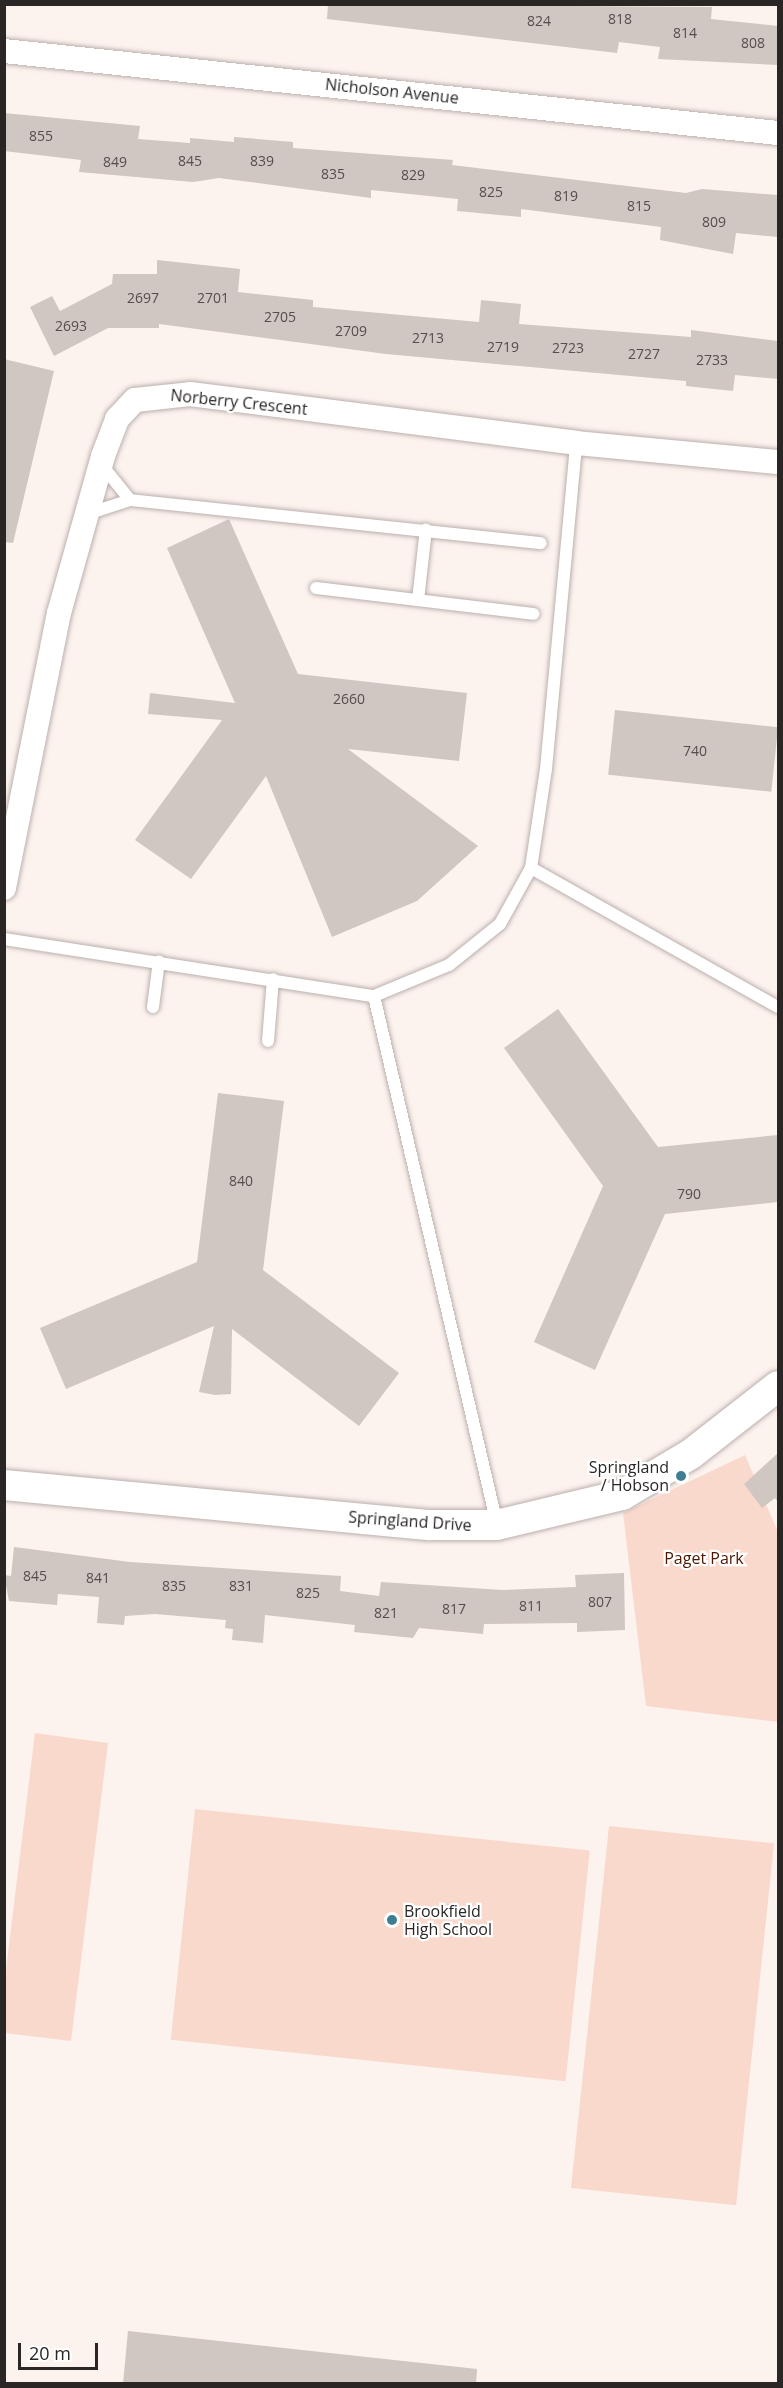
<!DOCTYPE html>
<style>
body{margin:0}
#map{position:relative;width:783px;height:2388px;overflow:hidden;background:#fcf2ee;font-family:"Open Sans",sans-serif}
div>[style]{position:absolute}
.green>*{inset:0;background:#fad9cd;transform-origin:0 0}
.building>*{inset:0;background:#d0c6c2;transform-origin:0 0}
.roads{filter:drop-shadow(0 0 2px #bab0ad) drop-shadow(0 0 2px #bab0ad)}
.service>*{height:12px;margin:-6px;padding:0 6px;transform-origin:6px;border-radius:6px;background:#fff}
.minor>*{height:24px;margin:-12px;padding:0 12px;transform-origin:12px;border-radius:12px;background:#fff}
.tertiary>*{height:30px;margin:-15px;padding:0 15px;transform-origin:15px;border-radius:15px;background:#fff}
.dots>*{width:16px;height:16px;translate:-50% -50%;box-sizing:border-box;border:3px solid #fff;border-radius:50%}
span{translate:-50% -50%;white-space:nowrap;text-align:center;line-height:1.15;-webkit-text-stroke:4.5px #fff;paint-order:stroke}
.number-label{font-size:14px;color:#544e4c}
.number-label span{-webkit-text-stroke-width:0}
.street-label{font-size:16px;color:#2a2625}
.poi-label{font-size:16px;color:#2a2625}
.right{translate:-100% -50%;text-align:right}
.left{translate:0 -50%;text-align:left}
.park-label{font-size:16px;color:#4c1703}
.frame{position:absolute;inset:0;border:6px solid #2a2625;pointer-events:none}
.scale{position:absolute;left:18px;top:2343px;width:80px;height:27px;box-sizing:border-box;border:3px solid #2a2625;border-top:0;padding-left:8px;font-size:18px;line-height:21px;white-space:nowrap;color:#2a2625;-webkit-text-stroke:4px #fff;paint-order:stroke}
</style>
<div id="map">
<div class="green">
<div style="clip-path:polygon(745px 1455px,778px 1532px,778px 1722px,646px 1706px,623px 1513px)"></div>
<div style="clip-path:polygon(35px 1733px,108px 1743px,71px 2041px,5px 2033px,5px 1977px)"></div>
<div style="left:195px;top:1809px;width:397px;height:232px;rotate:6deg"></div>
<div style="left:609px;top:1826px;width:166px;height:364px;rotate:6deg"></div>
</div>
<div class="building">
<div style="clip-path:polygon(328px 4px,712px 7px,711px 19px,778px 26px,778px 65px,658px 59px,660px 47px,619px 42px,617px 53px,327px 19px)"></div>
<div style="clip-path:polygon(4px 113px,140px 126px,138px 139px,190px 143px,190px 138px,234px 142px,234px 137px,293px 142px,293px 148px,453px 160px,452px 165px,686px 193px,702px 189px,778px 195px,778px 237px,736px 233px,733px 254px,660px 240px,661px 227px,521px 209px,521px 217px,457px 211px,458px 199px,371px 190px,371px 198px,219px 178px,193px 182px,79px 172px,81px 160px,4px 151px)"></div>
<div style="clip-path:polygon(157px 260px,240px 269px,238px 292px,313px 300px,313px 307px,479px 322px,481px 300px,521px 304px,519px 324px,691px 337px,691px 330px,778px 341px,778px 379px,735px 375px,733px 391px,686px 386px,686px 381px,386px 354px,159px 324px,159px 328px,108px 328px,54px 356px,30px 307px,52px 296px,60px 311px,112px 284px,113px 274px,157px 274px)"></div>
<div style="clip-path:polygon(4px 359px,54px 371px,13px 543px,4px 542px)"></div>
<div style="clip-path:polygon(229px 519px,298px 674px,467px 693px,459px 761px,348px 749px,478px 846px,417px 901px,332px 937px,266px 776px,191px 879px,135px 840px,222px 720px,148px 714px,150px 693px,235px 703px,167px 548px)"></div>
<div style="left:615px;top:710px;width:164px;height:65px;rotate:6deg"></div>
<div style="clip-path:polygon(558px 1009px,658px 1147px,778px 1135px,778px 1202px,665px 1214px,595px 1370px,534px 1342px,603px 1186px,504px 1048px)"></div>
<div style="clip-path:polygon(218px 1093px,284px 1101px,263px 1270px,399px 1373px,359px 1426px,232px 1329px,231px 1394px,215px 1395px,199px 1392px,214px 1326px,66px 1389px,40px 1328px,197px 1262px)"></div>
<div style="clip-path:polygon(778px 1453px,778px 1502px,775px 1498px,762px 1508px,744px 1484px)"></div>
<div style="clip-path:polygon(14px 1547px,130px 1562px,341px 1576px,340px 1591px,379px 1596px,381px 1582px,502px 1590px,576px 1587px,575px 1575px,624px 1573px,625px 1630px,577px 1632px,577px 1623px,484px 1624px,483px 1634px,419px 1628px,413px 1638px,354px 1632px,355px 1625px,265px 1615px,263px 1643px,232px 1640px,233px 1629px,225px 1628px,226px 1620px,155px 1614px,125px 1616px,124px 1625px,97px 1623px,99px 1597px,58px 1594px,57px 1605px,9px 1601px,4px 1575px,11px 1576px)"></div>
<div style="clip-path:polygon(128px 2331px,477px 2369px,476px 2384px,123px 2384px)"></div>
</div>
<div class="roads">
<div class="service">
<div style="left:101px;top:464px;width:46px;rotate:51.1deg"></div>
<div style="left:87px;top:514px;width:45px;rotate:-18deg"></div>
<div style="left:130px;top:500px;width:413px;rotate:6deg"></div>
<div style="left:316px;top:588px;width:219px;rotate:6.8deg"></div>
<div style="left:418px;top:600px;width:71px;rotate:-83.6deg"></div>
<div style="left:531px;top:868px;width:283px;rotate:29.4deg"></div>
<div style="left:4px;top:939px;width:374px;rotate:8.8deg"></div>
<div style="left:374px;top:996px;width:81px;rotate:-22.5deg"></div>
<div style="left:449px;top:965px;width:65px;rotate:-38.8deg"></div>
<div style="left:500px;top:924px;width:64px;rotate:-61deg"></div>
<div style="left:531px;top:868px;width:100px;rotate:-81.4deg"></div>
<div style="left:546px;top:769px;width:327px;rotate:-84.7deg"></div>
<div style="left:374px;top:996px;width:542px;rotate:76.89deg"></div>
<div style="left:153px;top:1007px;width:46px;rotate:-82.6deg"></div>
<div style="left:268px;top:1041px;width:62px;rotate:-85.4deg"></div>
</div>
<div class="minor">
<div style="left:4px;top:51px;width:778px;rotate:6.05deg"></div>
<div style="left:4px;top:888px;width:280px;rotate:-78.7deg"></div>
<div style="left:59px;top:613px;width:163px;rotate:-74.3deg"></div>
<div style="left:103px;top:456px;width:40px;rotate:-69deg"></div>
<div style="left:117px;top:419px;width:26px;rotate:-47deg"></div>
<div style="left:135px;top:400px;width:55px;rotate:-6.2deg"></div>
<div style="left:190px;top:394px;width:389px;rotate:7.2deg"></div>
<div style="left:576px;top:443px;width:203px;rotate:5.4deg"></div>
</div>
<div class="tertiary">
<div style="left:4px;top:1485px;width:428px;rotate:5.4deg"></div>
<div style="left:430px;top:1525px;width:67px"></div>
<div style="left:497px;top:1525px;width:129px;rotate:-13.5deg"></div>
<div style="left:622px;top:1495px;width:80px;rotate:-30.7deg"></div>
<div style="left:691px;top:1454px;width:110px;rotate:-38deg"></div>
</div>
</div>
<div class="dots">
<div style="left:681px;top:1476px;background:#3e7e92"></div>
<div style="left:392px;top:1920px;background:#3e7e92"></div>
</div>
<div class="number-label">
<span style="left:620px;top:19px">818</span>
<span style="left:539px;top:21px">824</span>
<span style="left:685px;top:33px">814</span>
<span style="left:753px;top:43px">808</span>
<span style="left:41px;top:136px">855</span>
<span style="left:190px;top:161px">845</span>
<span style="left:262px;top:161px">839</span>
<span style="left:115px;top:162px">849</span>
<span style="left:333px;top:174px">835</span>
<span style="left:413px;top:175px">829</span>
<span style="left:491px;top:192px">825</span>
<span style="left:566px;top:196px">819</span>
<span style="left:639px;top:206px">815</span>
<span style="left:714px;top:222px">809</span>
<span style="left:143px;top:298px">2697</span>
<span style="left:213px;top:298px">2701</span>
<span style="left:280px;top:317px">2705</span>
<span style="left:71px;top:326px">2693</span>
<span style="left:351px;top:331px">2709</span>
<span style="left:428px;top:338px">2713</span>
<span style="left:503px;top:347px">2719</span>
<span style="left:568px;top:348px">2723</span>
<span style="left:644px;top:354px">2727</span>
<span style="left:712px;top:360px">2733</span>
<span style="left:349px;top:699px">2660</span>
<span style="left:695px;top:751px">740</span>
<span style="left:241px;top:1181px">840</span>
<span style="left:689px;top:1194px">790</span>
<span style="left:35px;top:1576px">845</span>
<span style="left:98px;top:1578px">841</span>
<span style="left:174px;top:1586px">835</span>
<span style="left:241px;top:1586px">831</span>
<span style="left:308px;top:1593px">825</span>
<span style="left:600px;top:1602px">807</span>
<span style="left:531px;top:1606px">811</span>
<span style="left:454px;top:1609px">817</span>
<span style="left:386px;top:1613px">821</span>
</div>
<div class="street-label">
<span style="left:392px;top:91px;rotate:6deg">Nicholson Avenue</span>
<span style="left:239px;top:402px;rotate:6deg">Norberry Crescent</span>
<span style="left:410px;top:1521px;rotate:4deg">Springland Drive</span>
</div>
<div class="poi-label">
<span class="right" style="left:669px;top:1476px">Springland<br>/ Hobson</span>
<span class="left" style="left:404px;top:1920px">Brookfield<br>High School</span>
</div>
<div class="park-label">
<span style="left:704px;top:1558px">Paget Park</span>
</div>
<div class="frame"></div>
<div class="scale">20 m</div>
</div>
